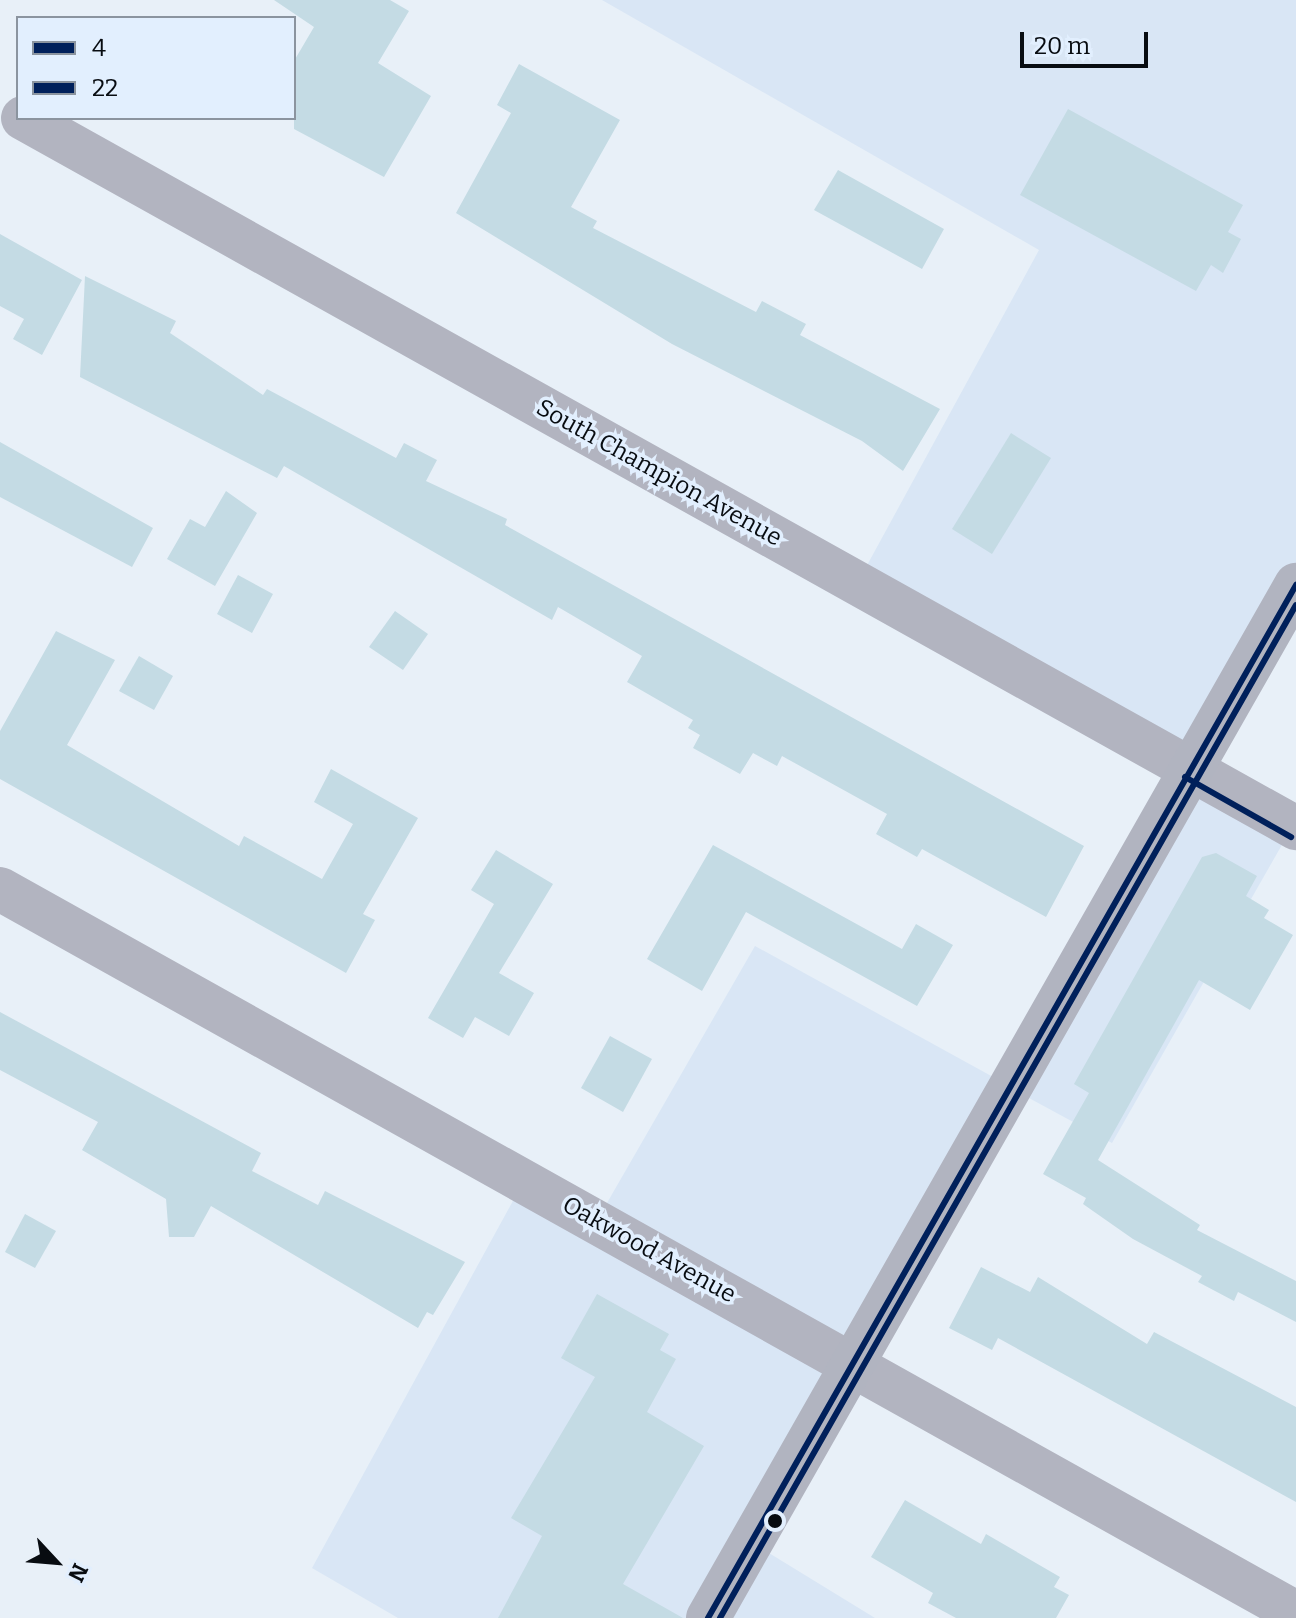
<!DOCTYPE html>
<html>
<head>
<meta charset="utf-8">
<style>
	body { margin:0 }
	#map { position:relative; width:1296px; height:1618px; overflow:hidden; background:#e8f0f8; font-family:Bitter,serif }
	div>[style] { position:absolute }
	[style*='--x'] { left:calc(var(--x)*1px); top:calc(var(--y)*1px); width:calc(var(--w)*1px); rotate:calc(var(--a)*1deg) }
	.built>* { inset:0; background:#d9e6f5 }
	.building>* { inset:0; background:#c4dbe4 }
	.minor>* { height:44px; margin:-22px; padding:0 22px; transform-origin:22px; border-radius:22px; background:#b2b4c0 }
	.secondary>* { height:44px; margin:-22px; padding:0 22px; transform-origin:22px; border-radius:22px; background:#b1b4c0 }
	.bus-1>* { height:6px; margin:-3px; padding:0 3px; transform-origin:3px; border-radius:3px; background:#00205b }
	.bus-2>* { height:6px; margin:-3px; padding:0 3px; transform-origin:3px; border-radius:3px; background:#00205b }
	.dots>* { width:22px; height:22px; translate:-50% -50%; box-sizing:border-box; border:4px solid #e2effe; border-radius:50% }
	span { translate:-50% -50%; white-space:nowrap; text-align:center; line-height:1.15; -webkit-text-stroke:7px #e2effe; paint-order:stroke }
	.street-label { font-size:24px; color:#080c11 }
	.legend { position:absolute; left:16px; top:16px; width:280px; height:104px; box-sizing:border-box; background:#e2effe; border:2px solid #8b949f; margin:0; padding:10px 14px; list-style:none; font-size:24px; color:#080c11 }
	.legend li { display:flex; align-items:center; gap:16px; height:40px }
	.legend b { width:40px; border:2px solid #8b949f }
	.north { position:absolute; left:16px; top:1522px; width:80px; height:80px; -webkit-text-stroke:6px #e2effe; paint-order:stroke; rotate:116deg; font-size:22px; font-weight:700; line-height:32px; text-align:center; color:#080c11 }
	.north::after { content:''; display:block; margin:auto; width:28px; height:36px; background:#080c11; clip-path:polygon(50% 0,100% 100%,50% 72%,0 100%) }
	.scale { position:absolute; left:1020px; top:32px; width:128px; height:36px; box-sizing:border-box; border:4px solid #080c11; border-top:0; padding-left:10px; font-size:24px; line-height:28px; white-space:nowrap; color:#080c11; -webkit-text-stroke:6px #e2effe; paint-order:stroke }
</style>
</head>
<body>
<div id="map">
	<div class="built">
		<i style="clip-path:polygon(602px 0,1296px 0,1296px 594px,1199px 767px,1295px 822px,1112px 1143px,1016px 1091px,759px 1547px,875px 1618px,398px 1618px,312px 1568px,526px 1177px,596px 1222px,755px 946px,1004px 1083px,1186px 765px,859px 580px,1039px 250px)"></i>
	</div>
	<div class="building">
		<i style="clip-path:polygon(274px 0,390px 0,409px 11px,378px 63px,431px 96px,384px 177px,294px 129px,294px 61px,314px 27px)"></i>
		<i style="clip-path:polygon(519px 64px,620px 120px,571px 207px,597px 221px,593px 228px,756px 312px,762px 301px,806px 324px,800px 335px,940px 409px,903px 471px,862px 441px,672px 344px,456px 213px,511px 113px,497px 105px)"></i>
		<i style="clip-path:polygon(1068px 109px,1243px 205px,1228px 232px,1241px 239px,1223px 273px,1211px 265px,1196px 291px,1020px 195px)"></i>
		<i style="clip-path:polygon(838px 170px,944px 229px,922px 269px,814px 210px)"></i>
		<i style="clip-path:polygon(0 234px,82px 280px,42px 355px,13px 339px,24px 319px,0 306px)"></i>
		<i style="clip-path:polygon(85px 276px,176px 321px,170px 333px,263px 395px,267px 389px,396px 458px,404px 443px,437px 460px,426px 481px,507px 519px,505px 525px,1084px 846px,1046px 917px,922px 849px,917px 857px,876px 834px,887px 814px,782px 756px,777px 766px,753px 753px,740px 774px,693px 748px,700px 735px,688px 728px,693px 720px,627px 682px,642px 656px,558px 607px,552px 620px,284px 466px,277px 478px,80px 377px)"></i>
		<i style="clip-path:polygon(1011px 433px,1051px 458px,992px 554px,952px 529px)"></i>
		<i style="clip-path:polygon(0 442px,153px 528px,132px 567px,0 497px)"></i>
		<i style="clip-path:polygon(226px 491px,257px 513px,215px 586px,167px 559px,190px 519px,205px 527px)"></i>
		<i style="clip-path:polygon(238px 575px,273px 594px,252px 633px,217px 614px)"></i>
		<i style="clip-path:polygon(395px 611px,428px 634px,403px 670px,369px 647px)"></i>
		<i style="clip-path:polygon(56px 631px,115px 660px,67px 745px,239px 846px,244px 836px,322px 879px,353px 824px,314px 802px,331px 769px,418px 818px,363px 914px,375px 920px,346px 973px,0 779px,0 731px)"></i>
		<i style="clip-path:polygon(139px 656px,173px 676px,154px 710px,119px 691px)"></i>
		<i style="clip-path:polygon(713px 845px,902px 949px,916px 924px,953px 945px,917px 1006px,746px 912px,702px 991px,647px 959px)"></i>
		<i style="clip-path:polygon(496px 850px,553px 884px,499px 973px,534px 993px,509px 1036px,475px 1017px,463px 1038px,428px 1018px,494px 904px,471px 890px)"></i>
		<i style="clip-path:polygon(1216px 853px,1257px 876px,1246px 896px,1269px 910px,1264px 918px,1293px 935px,1250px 1010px,1199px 980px,1098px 1160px,1200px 1225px,1197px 1230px,1296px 1281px,1296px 1322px,1238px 1292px,1234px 1301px,1198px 1282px,1202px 1276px,1133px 1239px,1083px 1204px,1086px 1198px,1043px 1174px,1089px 1093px,1074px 1084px,1202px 857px)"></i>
		<i style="clip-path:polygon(0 1012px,261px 1153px,252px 1171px,318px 1205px,325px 1191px,465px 1262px,433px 1315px,427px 1312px,418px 1328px,211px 1206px,194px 1237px,169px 1237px,166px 1199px,82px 1150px,98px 1122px,0 1070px)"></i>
		<i style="clip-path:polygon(610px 1036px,652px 1059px,623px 1112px,581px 1088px)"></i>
		<i style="clip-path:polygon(25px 1214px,56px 1231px,35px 1268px,5px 1252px)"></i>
		<i style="clip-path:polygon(981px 1267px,1030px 1292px,1038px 1277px,1147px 1344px,1154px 1332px,1296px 1407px,1296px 1502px,998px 1338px,992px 1350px,949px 1328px)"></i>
		<i style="clip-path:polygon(597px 1294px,669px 1334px,660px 1350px,676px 1359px,647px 1412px,704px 1446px,623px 1584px,683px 1618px,498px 1618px,542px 1536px,511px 1518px,595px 1377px,561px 1358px)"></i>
		<i style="clip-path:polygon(905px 1500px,981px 1544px,986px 1534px,1060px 1577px,1054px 1587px,1069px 1595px,1056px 1618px,956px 1618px,928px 1603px,933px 1593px,871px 1557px)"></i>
	</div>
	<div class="minor">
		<i style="--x:23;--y:118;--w:1458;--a:29.15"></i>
		<i style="--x:0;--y:889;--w:1485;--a:29.19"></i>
	</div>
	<div class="secondary">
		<i style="--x:708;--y:1618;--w:1189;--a:-60.35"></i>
	</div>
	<div class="bus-1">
		<i style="--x:708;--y:1618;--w:1189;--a:-60.35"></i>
	</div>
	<div class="bus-2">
		<i style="--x:1185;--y:777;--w:122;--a:29.5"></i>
		<i style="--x:720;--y:1618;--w:1165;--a:-60.38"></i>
	</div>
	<div class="dots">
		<i style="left:775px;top:1521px;background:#080c11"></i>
	</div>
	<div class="street-label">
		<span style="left:659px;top:473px;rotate:29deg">South Champion Avenue</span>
		<span style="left:649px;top:1250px;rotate:29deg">Oakwood Avenue</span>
	</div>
	<ul class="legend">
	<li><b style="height:10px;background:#00205b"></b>4</li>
	<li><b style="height:10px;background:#00205b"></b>22</li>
	</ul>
	<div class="north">N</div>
	<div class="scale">20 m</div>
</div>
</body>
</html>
